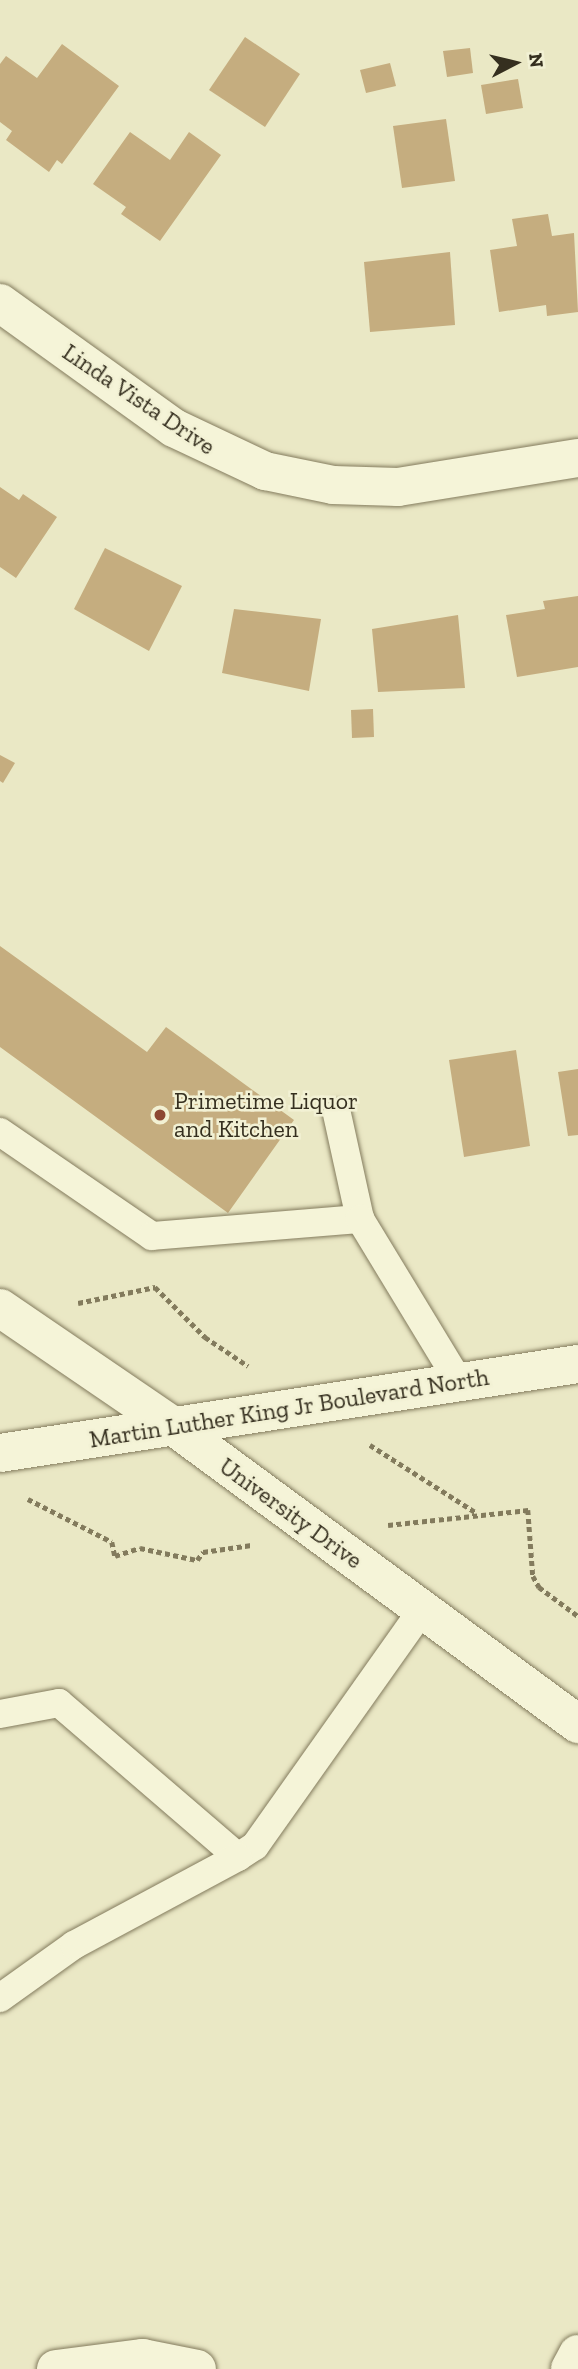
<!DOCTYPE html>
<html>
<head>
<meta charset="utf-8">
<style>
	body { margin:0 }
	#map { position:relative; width:578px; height:2369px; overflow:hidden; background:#eae8c5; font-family:"Zilla Slab",serif }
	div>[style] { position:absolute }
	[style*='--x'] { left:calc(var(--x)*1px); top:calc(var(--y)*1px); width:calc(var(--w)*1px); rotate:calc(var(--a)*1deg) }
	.building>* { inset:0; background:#c5ad7f }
	.path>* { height:4.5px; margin-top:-2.25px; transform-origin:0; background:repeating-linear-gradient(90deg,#837b5d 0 5px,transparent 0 8.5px) }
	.roads { filter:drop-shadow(0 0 2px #837b5d) drop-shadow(0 0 2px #837b5d) }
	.service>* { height:28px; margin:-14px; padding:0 14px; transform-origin:14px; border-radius:14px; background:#f5f4d8 }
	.minor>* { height:38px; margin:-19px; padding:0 19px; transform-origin:19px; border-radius:19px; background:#f5f4d8 }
	.secondary>* { height:38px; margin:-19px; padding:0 19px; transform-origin:19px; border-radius:19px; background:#f5f4d8 }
	.dots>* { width:19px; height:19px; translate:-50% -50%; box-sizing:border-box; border:4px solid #f2f1d4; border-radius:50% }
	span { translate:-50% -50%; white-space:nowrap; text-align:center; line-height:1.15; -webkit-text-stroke:5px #f2f1d4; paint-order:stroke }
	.street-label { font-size:24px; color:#352f1f }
	.poi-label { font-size:24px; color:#352f1f }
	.left { translate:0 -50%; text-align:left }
	.north { position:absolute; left:480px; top:28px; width:70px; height:70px; -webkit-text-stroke:5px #f2f1d4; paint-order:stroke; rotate:83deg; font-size:19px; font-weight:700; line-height:28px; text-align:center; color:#352f1f }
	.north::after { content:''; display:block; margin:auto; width:24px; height:32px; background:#352f1f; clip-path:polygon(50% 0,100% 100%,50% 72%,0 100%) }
</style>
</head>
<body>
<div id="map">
	<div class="building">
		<i style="clip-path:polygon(245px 37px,300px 74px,265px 127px,209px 90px)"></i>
		<i style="clip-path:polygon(62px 44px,119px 86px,62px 164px,57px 160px,49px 172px,6px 140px,12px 131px,0 122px,0 64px,6px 56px,37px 78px)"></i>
		<i style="clip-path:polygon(470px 48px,473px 73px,447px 77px,443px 51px)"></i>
		<i style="clip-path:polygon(390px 63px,396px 86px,366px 93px,360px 70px)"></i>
		<i style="clip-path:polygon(518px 79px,523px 108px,486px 114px,481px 85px)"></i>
		<i style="clip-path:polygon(446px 119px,455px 181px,402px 188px,393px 126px)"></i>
		<i style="clip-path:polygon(130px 132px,170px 160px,189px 132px,221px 155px,160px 241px,121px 214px,126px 207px,93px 184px)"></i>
		<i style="clip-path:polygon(548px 214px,552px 236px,574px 233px,578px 312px,547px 316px,546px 305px,499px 312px,490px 250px,517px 246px,512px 219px)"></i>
		<i style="clip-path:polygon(450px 252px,455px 325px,370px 332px,364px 262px)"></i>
		<i style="clip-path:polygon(0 487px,19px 500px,23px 494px,57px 517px,16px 578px,0 567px)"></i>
		<i style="clip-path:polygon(105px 548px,182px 586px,149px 651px,74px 609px)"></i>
		<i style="clip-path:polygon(578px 596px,578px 667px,517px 677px,506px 615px,545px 609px,543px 601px)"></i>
		<i style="clip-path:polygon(234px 609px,321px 619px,309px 691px,222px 673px)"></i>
		<i style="clip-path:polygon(458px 615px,465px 688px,378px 692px,372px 629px)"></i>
		<i style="clip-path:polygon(373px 709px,374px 737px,352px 738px,351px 710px)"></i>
		<i style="clip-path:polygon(0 755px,15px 763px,3px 783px,0 781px)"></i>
		<i style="clip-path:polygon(0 946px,147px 1052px,166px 1027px,294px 1120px,228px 1213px,0 1047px)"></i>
		<i style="clip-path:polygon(516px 1050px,530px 1146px,464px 1157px,449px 1060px)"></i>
		<i style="clip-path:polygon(578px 1069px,578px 1135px,568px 1136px,558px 1072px)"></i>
	</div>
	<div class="path">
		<i style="--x:78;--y:1303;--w:79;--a:-11.7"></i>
		<i style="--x:155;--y:1287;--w:71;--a:45"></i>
		<i style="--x:205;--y:1337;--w:52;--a:34"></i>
		<i style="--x:370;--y:1445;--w:125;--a:32.5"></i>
		<i style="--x:28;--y:1499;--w:94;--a:27.1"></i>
		<i style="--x:112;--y:1542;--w:14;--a:78"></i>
		<i style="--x:115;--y:1556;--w:26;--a:-18"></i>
		<i style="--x:140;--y:1548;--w:58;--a:11.9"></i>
		<i style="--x:197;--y:1560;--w:10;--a:-53"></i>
		<i style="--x:203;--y:1552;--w:49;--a:-8.3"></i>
		<i style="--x:388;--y:1525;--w:141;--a:-6.1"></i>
		<i style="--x:528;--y:1510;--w:66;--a:85.7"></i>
		<i style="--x:533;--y:1576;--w:13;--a:61"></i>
		<i style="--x:539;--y:1587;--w:49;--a:36.6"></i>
	</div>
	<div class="roads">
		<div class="service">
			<i style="--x:337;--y:1114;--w:107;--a:77.6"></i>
			<i style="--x:0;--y:1132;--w:184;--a:34.4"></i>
			<i style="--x:152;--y:1236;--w:209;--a:-4.7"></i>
			<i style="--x:360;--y:1219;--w:191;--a:58.7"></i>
			<i style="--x:0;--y:1714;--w:60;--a:-10.6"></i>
			<i style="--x:59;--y:1703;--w:236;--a:40.7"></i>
			<i style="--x:238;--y:1857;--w:20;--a:-33"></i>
			<i style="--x:255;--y:1846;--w:289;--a:-54.7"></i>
			<i style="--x:0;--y:1998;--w:91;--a:-35.6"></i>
			<i style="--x:74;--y:1945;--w:186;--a:-28.2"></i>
		</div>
		<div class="minor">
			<i style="--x:0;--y:303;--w:214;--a:35.7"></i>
			<i style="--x:174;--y:428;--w:101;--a:25.3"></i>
			<i style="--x:265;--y:471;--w:69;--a:11.6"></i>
			<i style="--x:333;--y:485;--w:65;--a:1.8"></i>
			<i style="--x:398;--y:487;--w:182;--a:-9.2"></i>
			<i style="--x:56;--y:2369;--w:88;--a:-7.2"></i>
			<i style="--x:143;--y:2358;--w:55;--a:11.5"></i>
			<i style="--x:570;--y:2369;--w:17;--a:-62"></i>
		</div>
		<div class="secondary">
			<i style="--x:0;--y:1308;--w:209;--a:34.3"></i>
			<i style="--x:173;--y:1426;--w:503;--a:36.35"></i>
			<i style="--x:0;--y:1453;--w:585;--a:-8.75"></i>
		</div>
	</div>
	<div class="dots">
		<i style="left:160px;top:1115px;background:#8d4833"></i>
	</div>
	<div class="street-label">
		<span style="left:139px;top:399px;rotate:34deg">Linda Vista Drive</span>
		<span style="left:289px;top:1408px;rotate:-9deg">Martin Luther King Jr Boulevard North</span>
		<span style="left:291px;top:1513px;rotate:36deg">University Drive</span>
	</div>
	<div class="poi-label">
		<span class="left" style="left:174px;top:1115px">Primetime Liquor<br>and Kitchen</span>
	</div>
	<div class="north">N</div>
</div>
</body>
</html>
